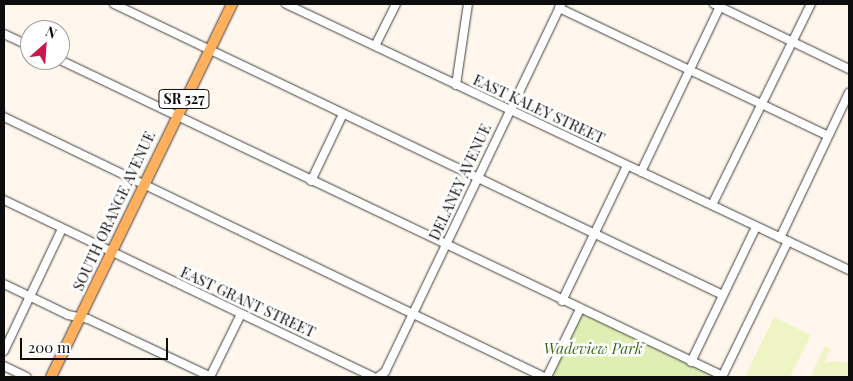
<!DOCTYPE html>
<html>
<head>
<meta charset="utf-8">
<style>
	body { margin:0 }
	#map { position:relative; width:853px; height:381px; overflow:hidden; background:#fff7ed; font-family:"Playfair Display",serif }
	div>[style] { position:absolute }
	[style*='--x'] { left:calc(var(--x)*1px); top:calc(var(--y)*1px); width:calc(var(--w)*1px); rotate:calc(var(--a)*1deg) }
	.green>* { inset:0; background:#dfeeb2 }
	.pitch>* { inset:0; background:#eff4c5 }
	.roads { filter:drop-shadow(0 0 1px #404040) drop-shadow(0 0 1px #404040) }
	.minor>* { height:8px; margin:-4px; padding:0 4px; transform-origin:4px; border-radius:4px; background:#fff }
	.major>* { height:10px; margin:-5px; padding:0 5px; transform-origin:5px; border-radius:5px; background:#ffb05d }
	span { translate:-50% -50%; white-space:nowrap; text-align:center; line-height:1.15; -webkit-text-stroke:5px #fff; paint-order:stroke }
	.shield-label span { padding:1px 4px; background:#fff; border:1px solid; border-radius:4px; -webkit-text-stroke-width:0 }
	.shield-label { font-size:14px; color:#0d0d0d; font-weight:700 }
	.street-label { font-size:15px; color:#0d0d0d }
	.park-label { font-size:15px; color:#3c6b17; font-style:italic }
	.frame { position:absolute; inset:0; border:5px solid #0d0d0d; pointer-events:none }
	.north { position:absolute; left:20px; top:20px; width:50px; height:50px; box-sizing:border-box; background:#fff; border:1px solid #9e9e9e; border-radius:50%; rotate:26deg; font-size:14px; font-weight:700; line-height:20px; text-align:center; color:#0d0d0d }
	.north::after { content:''; display:block; margin:auto; width:18px; height:22px; background:#cb174b; clip-path:polygon(50% 0,100% 100%,50% 72%,0 100%) }
	.scale { position:absolute; left:20px; top:338px; width:148px; height:22px; box-sizing:border-box; border:2px solid #0d0d0d; border-top:0; padding-left:6px; font-size:15px; line-height:18px; white-space:nowrap; color:#0d0d0d; -webkit-text-stroke:4px #fff; paint-order:stroke }
</style>
</head>
<body>
<div id="map">
	<div class="green">
		<i style="clip-path:polygon(580px 314px,585px 314px,719px 377px,549px 377px)"></i>
	</div>
	<div class="pitch">
		<i style="clip-path:polygon(774px 317px,811px 335px,790px 377px,745px 377px)"></i>
		<i style="clip-path:polygon(825px 346px,831px 349px,824px 363px,836px 361px,849px 363px,849px 377px,810px 377px)"></i>
	</div>
	<div class="roads">
		<div class="minor">
			<i style="--x:114;--y:4;--w:675;--a:25.54"></i>
			<i style="--x:286;--y:4;--w:623;--a:25.29"></i>
			<i style="--x:714;--y:4;--w:150;--a:25.7"></i>
			<i style="--x:559;--y:8;--w:298;--a:25.4"></i>
			<i style="--x:4;--y:34;--w:29;--a:25"></i>
			<i style="--x:375;--y:46;--w:47;--a:-63.4"></i>
			<i style="--x:60;--y:60;--w:734;--a:25.48"></i>
			<i style="--x:456;--y:85;--w:82;--a:-81.6"></i>
			<i style="--x:4;--y:117;--w:599;--a:25.71"></i>
			<i style="--x:641;--y:172;--w:186;--a:-64.5"></i>
			<i style="--x:311;--y:181;--w:74;--a:-64.5"></i>
			<i style="--x:4;--y:200;--w:410;--a:25.6"></i>
			<i style="--x:712;--y:205;--w:224;--a:-63.8"></i>
			<i style="--x:780;--y:238;--w:161;--a:-64.6"></i>
			<i style="--x:4;--y:284;--w:71;--a:25.8"></i>
			<i style="--x:68;--y:315;--w:20;--a:11"></i>
			<i style="--x:88;--y:319;--w:136;--a:25.2"></i>
			<i style="--x:562;--y:301;--w:150;--a:-64.3"></i>
			<i style="--x:4;--y:351;--w:135;--a:-64.6"></i>
			<i style="--x:691;--y:362;--w:150;--a:-64.3"></i>
			<i style="--x:4;--y:366;--w:25;--a:26"></i>
			<i style="--x:210;--y:377;--w:70;--a:-63.8"></i>
			<i style="--x:378;--y:377;--w:9;--a:-36"></i>
			<i style="--x:385;--y:372;--w:408;--a:-64.4"></i>
			<i style="--x:547;--y:377;--w:76;--a:-64.1"></i>
			<i style="--x:722;--y:377;--w:151;--a:-64.1"></i>
		</div>
		<div class="major">
			<i style="--x:51;--y:377;--w:415;--a:-64.1"></i>
		</div>
	</div>
	<div class="shield-label">
		<span style="left:184px;top:99px">SR 527</span>
	</div>
	<div class="street-label">
		<span style="left:539px;top:109px;rotate:25deg">EAST KALEY STREET</span>
		<span style="left:460px;top:182px;rotate:-65deg">DELANEY AVENUE</span>
		<span style="left:114px;top:211px;rotate:-65deg">SOUTH ORANGE AVENUE</span>
		<span style="left:248px;top:302px;rotate:25deg">EAST GRANT STREET</span>
	</div>
	<div class="park-label">
		<span style="left:593px;top:349px">Wadeview Park</span>
	</div>
	<div class="frame"></div>
	<div class="north">N</div>
	<div class="scale">200 m</div>
</div>
</body>
</html>
